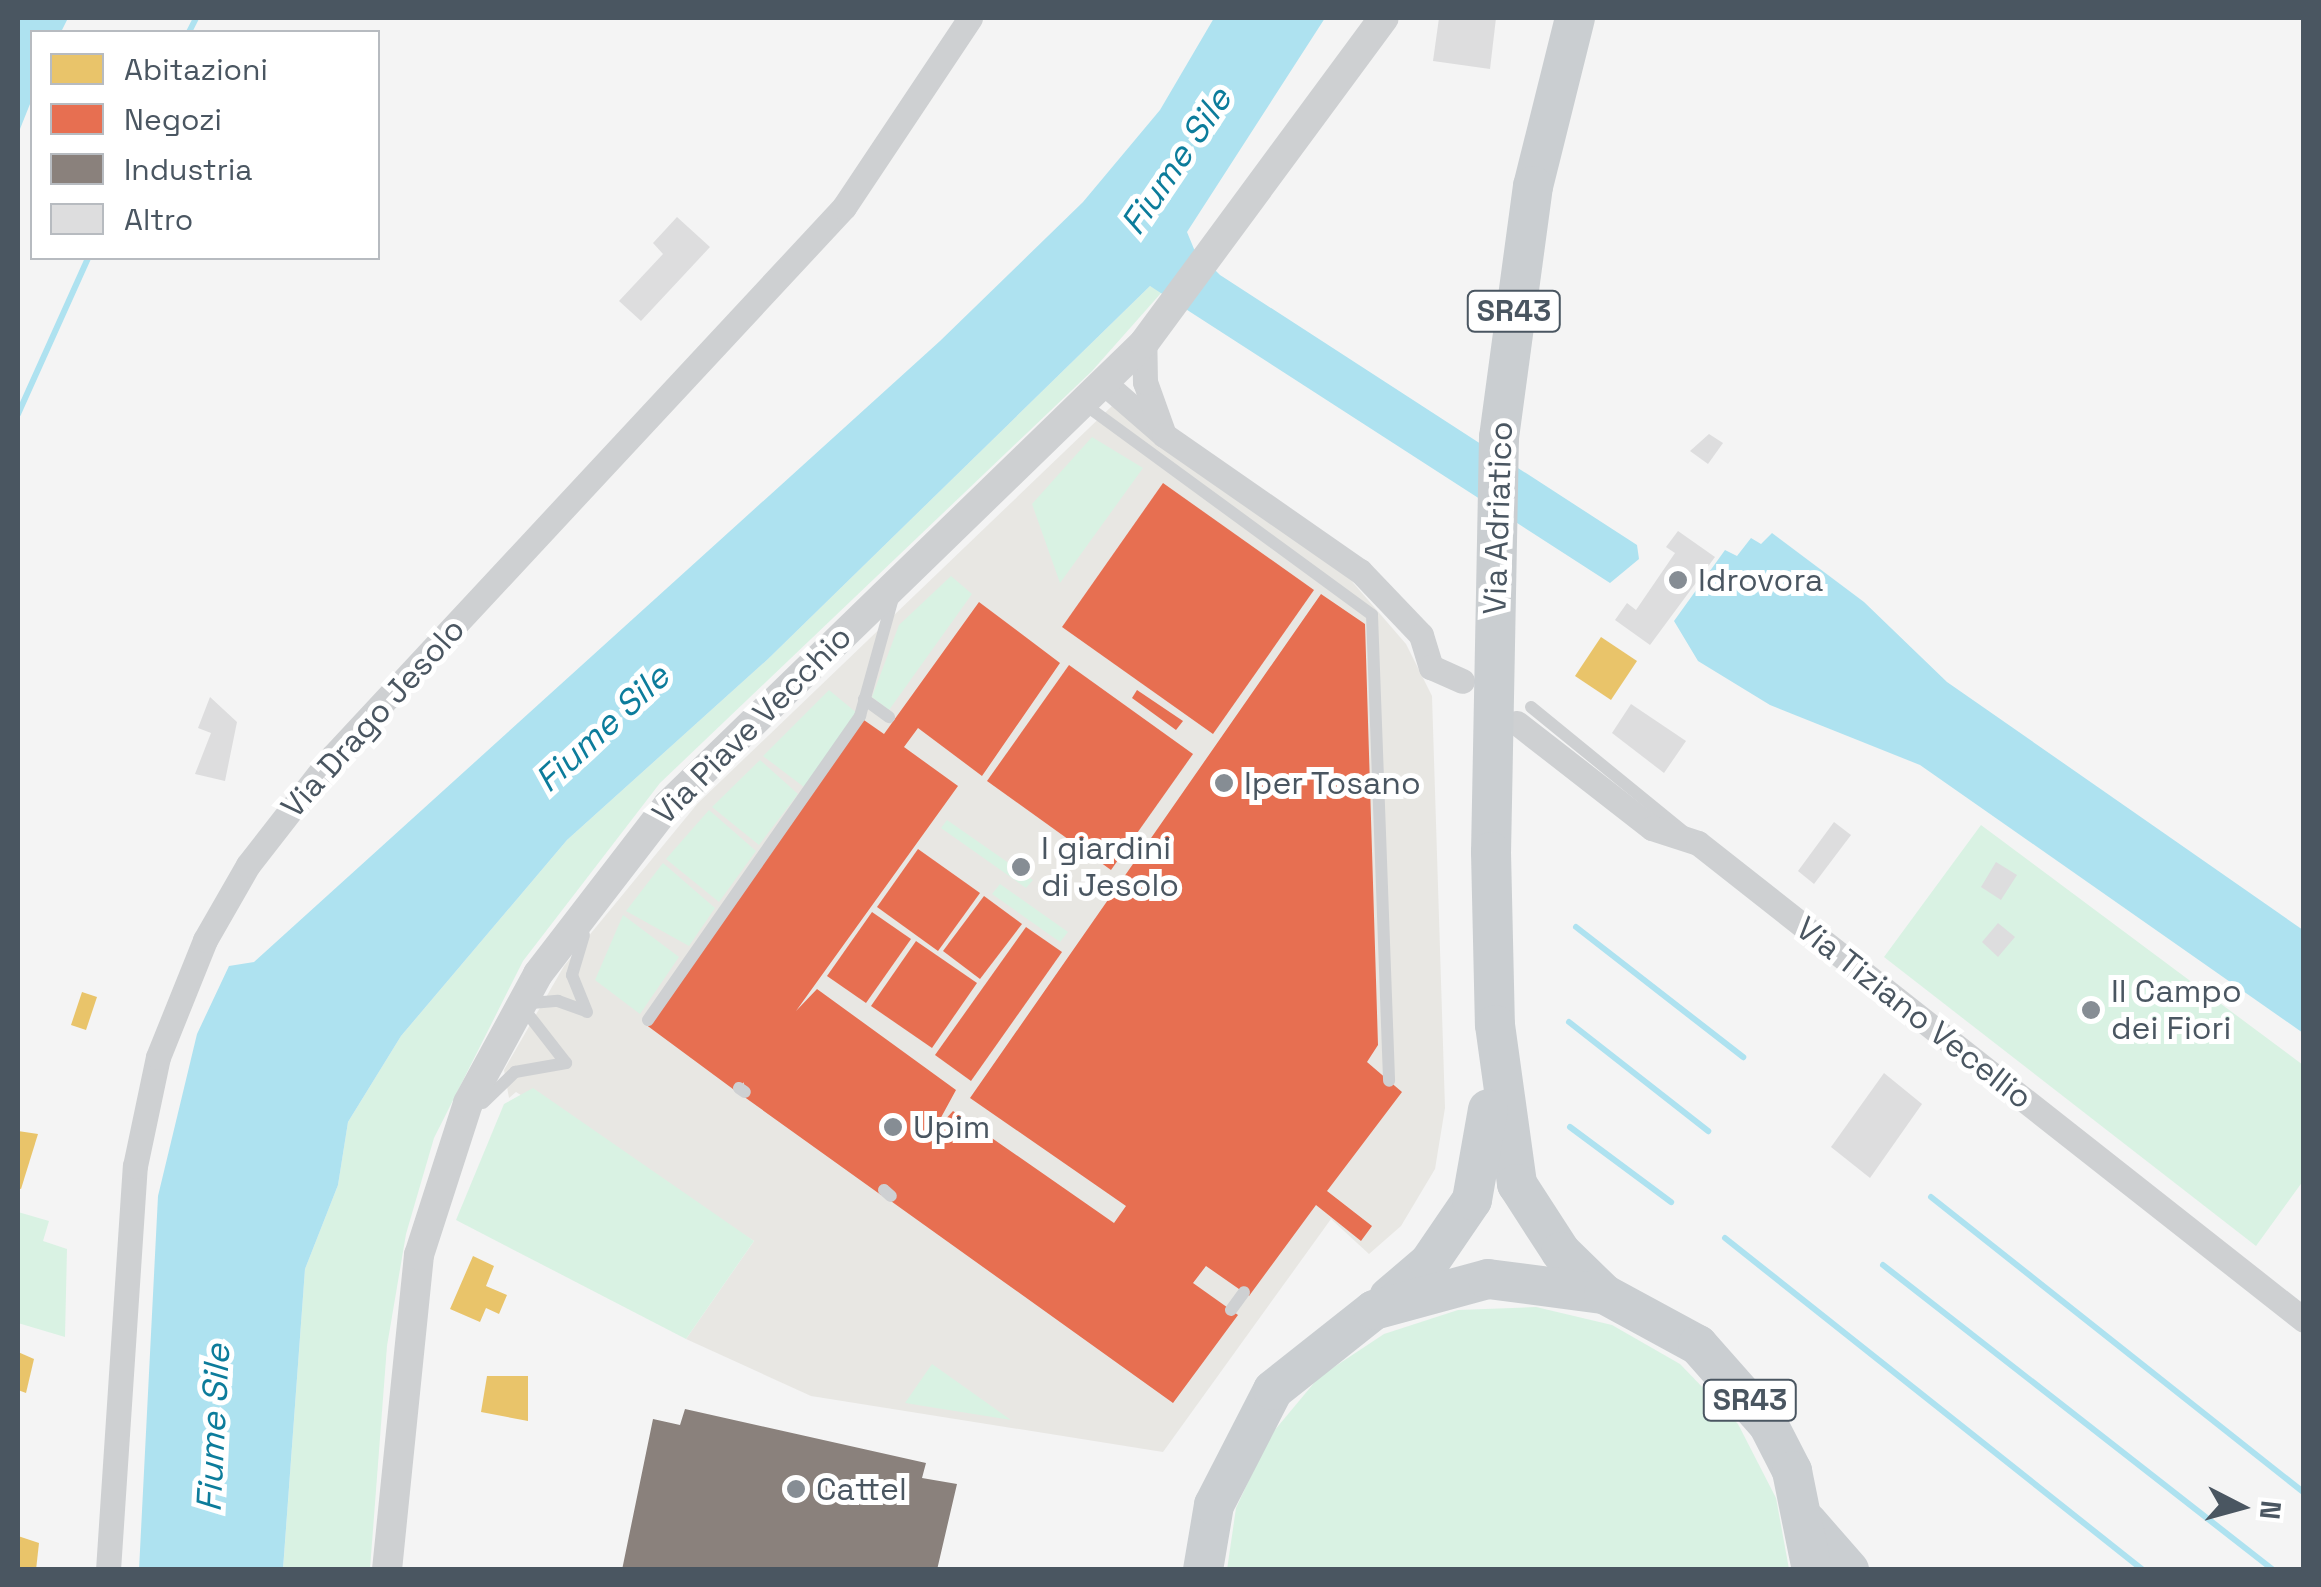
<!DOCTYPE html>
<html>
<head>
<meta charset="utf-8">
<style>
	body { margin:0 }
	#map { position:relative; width:2321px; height:1587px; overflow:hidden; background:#f4f4f4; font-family:"Space Grotesk",sans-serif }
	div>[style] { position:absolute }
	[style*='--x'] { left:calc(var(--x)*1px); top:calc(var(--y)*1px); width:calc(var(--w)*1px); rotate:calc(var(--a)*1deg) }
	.commercial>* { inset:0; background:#e8e7e3 }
	.green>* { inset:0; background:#d9f2e3 }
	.water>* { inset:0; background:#aee2f0 }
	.homes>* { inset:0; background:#e9c46a }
	.shops>* { inset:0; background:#e76f51 }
	.industry>* { inset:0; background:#8a817c }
	.stream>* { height:6px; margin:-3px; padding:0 3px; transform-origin:3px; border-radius:3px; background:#aee2f0 }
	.building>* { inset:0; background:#ddddde }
	.service>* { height:12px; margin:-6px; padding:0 6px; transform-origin:6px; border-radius:6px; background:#ced0d2 }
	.minor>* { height:25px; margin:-12.5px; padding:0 12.5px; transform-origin:12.5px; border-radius:12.5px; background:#ced0d2 }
	.tertiary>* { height:30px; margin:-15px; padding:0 15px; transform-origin:15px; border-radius:15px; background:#ced0d2 }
	.primary>* { height:40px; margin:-20px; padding:0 20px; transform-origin:20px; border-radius:20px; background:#caced1 }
	.dots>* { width:28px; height:28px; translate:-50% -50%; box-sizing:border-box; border:5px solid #fff; border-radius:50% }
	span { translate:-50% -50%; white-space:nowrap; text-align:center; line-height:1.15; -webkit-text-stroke:10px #fff; paint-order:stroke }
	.shield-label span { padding:2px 8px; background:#fff; border:2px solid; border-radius:8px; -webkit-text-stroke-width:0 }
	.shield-label { font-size:30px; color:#4a5661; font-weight:700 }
	.street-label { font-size:32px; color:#4a5661 }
	.poi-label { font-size:32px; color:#4a5661 }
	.left { translate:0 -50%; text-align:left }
	.water-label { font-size:35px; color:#0c7c9b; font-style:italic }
	.frame { position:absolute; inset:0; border:20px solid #4a5661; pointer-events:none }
	.legend { position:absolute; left:30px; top:30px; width:350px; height:230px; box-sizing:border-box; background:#fff; border:2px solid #b7bbc0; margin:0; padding:12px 18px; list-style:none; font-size:30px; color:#4a5661 }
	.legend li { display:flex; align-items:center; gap:20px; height:50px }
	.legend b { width:50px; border:2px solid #b7bbc0 }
	.north { position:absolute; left:2191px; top:1457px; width:100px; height:100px; -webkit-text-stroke:8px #fff; paint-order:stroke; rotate:96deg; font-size:28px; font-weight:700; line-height:40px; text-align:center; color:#4a5661 }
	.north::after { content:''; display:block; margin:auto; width:35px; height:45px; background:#4a5661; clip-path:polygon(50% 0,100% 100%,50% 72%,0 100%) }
</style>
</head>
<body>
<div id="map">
	<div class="commercial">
		<i style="clip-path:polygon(1112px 406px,1349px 578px,1406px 644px,1432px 696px,1445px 1108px,1435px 1169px,1401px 1226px,1369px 1254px,1331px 1219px,1163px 1452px,811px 1396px,686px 1339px,754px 1241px,516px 1092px,509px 1098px,504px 1070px,564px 966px,698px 803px)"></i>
	</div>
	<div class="green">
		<i style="clip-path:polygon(1150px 286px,1162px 292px,1092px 371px,660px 783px,523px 961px,434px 1138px,406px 1234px,387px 1346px,370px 1569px,283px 1570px,305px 1269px,338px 1185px,348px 1122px,401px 1036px,567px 840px,768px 659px)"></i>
		<i style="clip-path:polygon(1092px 437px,1143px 468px,1060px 583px,1032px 504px)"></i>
		<i style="clip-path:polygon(951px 576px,972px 594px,889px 710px,872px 697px,899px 625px)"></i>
		<i style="clip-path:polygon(829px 690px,858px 714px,804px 787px,763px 756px)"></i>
		<i style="clip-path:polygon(760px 760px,798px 794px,759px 845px,712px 807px)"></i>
		<i style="clip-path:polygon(709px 810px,756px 851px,719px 902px,666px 859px)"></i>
		<i style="clip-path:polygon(947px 820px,1033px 880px,1026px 888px,941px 828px)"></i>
		<i style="clip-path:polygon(1981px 825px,2303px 1065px,2303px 1181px,2256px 1246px,1884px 957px)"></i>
		<i style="clip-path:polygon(663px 863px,715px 908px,689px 946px,626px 911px)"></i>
		<i style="clip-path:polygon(1000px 884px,1068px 932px,1060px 942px,992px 894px)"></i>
		<i style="clip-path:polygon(623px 915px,679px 957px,640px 1014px,595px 980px)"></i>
		<i style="clip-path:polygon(533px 1088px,754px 1241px,686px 1339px,456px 1220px,504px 1104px)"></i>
		<i style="clip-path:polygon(18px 1212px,49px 1221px,43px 1241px,67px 1249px,65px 1337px,18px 1323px)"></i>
		<i style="clip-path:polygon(1536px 1307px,1612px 1325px,1680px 1364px,1738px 1424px,1776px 1498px,1789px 1569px,1227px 1570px,1236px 1508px,1269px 1437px,1319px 1377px,1384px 1334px,1458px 1310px)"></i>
		<i style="clip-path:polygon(932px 1364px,1011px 1420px,905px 1403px)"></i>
	</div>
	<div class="water">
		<i style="clip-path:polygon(18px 18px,68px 18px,61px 32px,32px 32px,32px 99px,18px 134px)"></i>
		<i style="clip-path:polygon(1214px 18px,1325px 18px,1187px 232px,1194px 249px,1220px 275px,1637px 545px,1639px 559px,1610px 583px,1150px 286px,768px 659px,567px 840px,401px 1036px,348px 1122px,338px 1185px,305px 1269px,283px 1569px,139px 1570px,158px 1196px,197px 1034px,229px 966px,254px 962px,940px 341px,1083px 202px,1160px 110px)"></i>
		<i style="clip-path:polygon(1772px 533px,1864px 602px,1947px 682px,2303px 930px,2303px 1033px,1920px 765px,1770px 705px,1698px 661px,1674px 621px,1725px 550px,1737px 556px,1751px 538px,1761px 544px)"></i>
	</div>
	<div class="homes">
		<i style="clip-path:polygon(1601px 637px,1637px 661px,1611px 700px,1575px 676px)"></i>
		<i style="clip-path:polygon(82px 992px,97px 997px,86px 1030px,71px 1025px)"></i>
		<i style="clip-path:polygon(18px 1131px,38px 1134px,21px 1189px,18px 1188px)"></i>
		<i style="clip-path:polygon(473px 1256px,494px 1266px,486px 1286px,507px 1295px,499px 1314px,486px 1308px,480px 1322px,450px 1309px)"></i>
		<i style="clip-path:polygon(18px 1352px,34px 1359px,26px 1393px,18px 1390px)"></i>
		<i style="clip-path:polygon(487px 1376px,528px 1376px,528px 1421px,481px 1412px)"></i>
		<i style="clip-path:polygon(18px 1536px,39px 1543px,36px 1570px,18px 1570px)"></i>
	</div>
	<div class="shops">
		<i style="clip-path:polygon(1163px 483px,1314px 590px,1213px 734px,1062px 627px)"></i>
		<i style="clip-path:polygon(1321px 594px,1365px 624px,1378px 1045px,1367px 1062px,1402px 1092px,1327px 1191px,1372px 1226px,1361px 1241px,1316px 1205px,1249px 1296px,1206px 1266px,1193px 1283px,1238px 1315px,1173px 1403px,888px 1199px,888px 1185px,881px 1195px,743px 1096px,744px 1082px,737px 1092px,645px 1024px,861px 718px,884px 734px,979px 602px,1060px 663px,982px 776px,918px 728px,904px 747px,958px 786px,796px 1011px,817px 989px,956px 1090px,932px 1134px,953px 1111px,1114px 1223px,1126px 1206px,970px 1098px)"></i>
		<i style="clip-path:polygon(1069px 665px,1193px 754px,1111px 870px,987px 781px)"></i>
		<i style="clip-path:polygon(1137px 690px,1183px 721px,1176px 730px,1132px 698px)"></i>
		<i style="clip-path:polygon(918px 849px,980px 893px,938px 951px,877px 907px)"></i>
		<i style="clip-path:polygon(984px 896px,1022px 924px,980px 979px,943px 951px)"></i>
		<i style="clip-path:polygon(872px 912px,911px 939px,866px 1003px,827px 976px)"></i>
		<i style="clip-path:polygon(1026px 927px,1062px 952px,971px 1081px,935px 1055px)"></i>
		<i style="clip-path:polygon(916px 941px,977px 983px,932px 1048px,871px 1006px)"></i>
	</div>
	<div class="industry">
		<i style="clip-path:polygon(685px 1409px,926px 1463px,922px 1478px,957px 1484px,937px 1570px,622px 1570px,653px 1419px,680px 1425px)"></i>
	</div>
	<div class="stream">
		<i style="--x:189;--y:32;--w:16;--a:-63"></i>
		<i style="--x:18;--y:414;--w:171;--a:-65.8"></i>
		<i style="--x:1576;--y:927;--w:212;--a:37.9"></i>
		<i style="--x:1569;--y:1022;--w:177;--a:38.1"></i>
		<i style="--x:1570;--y:1127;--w:126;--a:36.6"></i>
		<i style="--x:1931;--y:1197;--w:476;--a:38.4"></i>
		<i style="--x:1725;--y:1238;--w:534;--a:38.46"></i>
		<i style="--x:1883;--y:1265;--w:495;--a:38"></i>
	</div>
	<div class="building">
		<i style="clip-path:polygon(1439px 18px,1496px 18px,1490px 69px,1433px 61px)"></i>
		<i style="clip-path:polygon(677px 217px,710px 247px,641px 321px,619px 301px,663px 254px,653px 243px)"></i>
		<i style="clip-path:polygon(1709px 434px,1723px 443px,1708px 464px,1690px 451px)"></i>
		<i style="clip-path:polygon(1678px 531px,1715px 557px,1650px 645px,1615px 620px,1627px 603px,1636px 610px,1675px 553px,1666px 547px)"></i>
		<i style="clip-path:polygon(210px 697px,237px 722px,225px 781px,195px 774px,211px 733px,198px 728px)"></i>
		<i style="clip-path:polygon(1631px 704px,1686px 741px,1664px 773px,1612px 733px)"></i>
		<i style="clip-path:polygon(1834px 822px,1851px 835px,1814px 884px,1798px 871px)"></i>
		<i style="clip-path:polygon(1996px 862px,2017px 875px,2001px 900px,1981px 887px)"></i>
		<i style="clip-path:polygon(1998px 923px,2015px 937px,1998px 957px,1982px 942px)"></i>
		<i style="clip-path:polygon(1884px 1073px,1922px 1104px,1870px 1178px,1831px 1147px)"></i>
	</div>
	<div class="service">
		<i style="--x:1084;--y:404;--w:357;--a:36.2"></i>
		<i style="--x:1372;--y:615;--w:466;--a:87.9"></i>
		<i style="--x:864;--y:699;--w:31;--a:36"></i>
		<i style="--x:1531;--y:707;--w:198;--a:39.2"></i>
		<i style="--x:584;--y:935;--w:42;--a:106.7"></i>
		<i style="--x:572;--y:975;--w:40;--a:68"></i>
		<i style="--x:648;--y:1020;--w:371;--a:-55.1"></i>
		<i style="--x:860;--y:716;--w:123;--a:-74.4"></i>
		<i style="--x:566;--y:1063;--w:75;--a:-127.9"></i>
		<i style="--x:520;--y:1004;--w:38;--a:-5"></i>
		<i style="--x:558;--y:1001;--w:29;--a:20"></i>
		<i style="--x:739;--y:1088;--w:7;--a:34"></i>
		<i style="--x:483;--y:1103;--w:45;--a:-44.1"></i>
		<i style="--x:515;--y:1072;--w:52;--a:-10"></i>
		<i style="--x:884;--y:1190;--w:9;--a:41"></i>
		<i style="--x:1231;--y:1310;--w:22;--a:-54"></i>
	</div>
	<div class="minor">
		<i style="--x:1103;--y:382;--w:81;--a:41"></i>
		<i style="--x:1164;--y:435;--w:56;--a:-109.7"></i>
		<i style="--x:1145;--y:382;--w:39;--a:-91"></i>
		<i style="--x:1164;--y:435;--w:239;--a:34.8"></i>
		<i style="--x:1360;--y:571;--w:88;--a:46.4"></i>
		<i style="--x:1421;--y:635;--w:34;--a:73"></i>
		<i style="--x:1431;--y:667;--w:34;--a:24"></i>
		<i style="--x:1517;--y:723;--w:171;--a:37.9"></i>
		<i style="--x:1652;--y:828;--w:48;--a:18.1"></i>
		<i style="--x:1698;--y:843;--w:771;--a:38.21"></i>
		<i style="--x:108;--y:1570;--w:405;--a:-86.2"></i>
		<i style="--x:135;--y:1166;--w:111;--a:-78.1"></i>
		<i style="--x:158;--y:1057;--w:126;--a:-68.1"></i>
		<i style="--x:205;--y:940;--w:86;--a:-60.2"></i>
		<i style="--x:248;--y:865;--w:138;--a:-52.1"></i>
		<i style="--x:333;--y:756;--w:750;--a:-47.05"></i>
		<i style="--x:844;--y:207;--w:227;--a:-56.3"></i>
	</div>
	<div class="tertiary">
		<i style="--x:387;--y:1570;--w:317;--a:-84.2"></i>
		<i style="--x:419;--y:1255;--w:160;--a:-72.1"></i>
		<i style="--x:468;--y:1103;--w:147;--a:-61.5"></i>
		<i style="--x:538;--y:974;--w:213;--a:-52.4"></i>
		<i style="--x:668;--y:805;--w:663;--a:-44.14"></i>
		<i style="--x:1144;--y:343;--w:404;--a:-53.6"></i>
	</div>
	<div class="primary">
		<i style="--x:1575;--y:18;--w:173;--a:104"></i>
		<i style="--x:1533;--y:186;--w:253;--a:97.7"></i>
		<i style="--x:1499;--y:437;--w:415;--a:91.1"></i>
		<i style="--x:1491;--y:852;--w:173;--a:88.7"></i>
		<i style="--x:1495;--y:1025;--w:161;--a:82.1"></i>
		<i style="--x:1517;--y:1184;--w:81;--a:57.1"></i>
		<i style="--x:1561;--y:1252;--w:60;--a:44.3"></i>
		<i style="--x:1389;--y:1297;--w:52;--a:-40.4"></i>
		<i style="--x:1429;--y:1263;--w:76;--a:-55.7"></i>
		<i style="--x:1472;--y:1200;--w:92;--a:-80"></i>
		<i style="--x:1807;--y:1522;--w:64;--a:48.8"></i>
		<i style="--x:1203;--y:1570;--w:66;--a:-80.4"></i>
		<i style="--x:1214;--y:1505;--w:129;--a:-62.8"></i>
		<i style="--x:1273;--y:1390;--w:129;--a:-38.4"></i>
		<i style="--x:1374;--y:1310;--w:118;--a:-15.2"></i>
		<i style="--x:1488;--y:1279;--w:117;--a:7.4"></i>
		<i style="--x:1604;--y:1294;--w:107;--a:28.5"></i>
		<i style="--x:1698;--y:1345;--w:106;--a:48.5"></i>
		<i style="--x:1768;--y:1424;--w:53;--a:62.9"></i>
		<i style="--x:1792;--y:1471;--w:101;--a:78.6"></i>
	</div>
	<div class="dots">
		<i style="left:1678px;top:580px;background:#868d94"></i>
		<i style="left:1224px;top:783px;background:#868d94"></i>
		<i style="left:1021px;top:867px;background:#868d94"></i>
		<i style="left:2091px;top:1010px;background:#868d94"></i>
		<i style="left:893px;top:1127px;background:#868d94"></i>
		<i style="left:796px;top:1489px;background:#868d94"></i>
	</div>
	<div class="shield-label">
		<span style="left:1514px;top:311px">SR43</span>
		<span style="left:1750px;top:1400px">SR43</span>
	</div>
	<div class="street-label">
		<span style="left:1498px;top:518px;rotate:-88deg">Via Adriatico</span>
		<span style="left:373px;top:718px;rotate:-48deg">Via Drago Jesolo</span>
		<span style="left:752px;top:725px;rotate:-45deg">Via Piave Vecchio</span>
		<span style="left:1914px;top:1013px;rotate:38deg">Via Tiziano Vecellio</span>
	</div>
	<div class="poi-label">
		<span class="left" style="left:1698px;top:580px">Idrovora</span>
		<span class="left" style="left:1244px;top:783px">Iper Tosano</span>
		<span class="left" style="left:1041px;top:867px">I giardini<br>di Jesolo</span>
		<span class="left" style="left:2111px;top:1010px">Il Campo<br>dei Fiori</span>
		<span class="left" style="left:913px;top:1127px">Upim</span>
		<span class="left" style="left:816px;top:1489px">Cattel</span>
	</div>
	<div class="water-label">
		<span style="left:1176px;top:161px;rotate:-56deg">Fiume Sile</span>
		<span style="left:602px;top:728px;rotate:-43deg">Fiume Sile</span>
		<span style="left:213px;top:1428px;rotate:-87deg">Fiume Sile</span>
	</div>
	<div class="frame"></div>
	<ul class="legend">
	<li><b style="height:28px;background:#e9c46a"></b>Abitazioni</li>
	<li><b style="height:28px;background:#e76f51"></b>Negozi</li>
	<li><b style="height:28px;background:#8a817c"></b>Industria</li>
	<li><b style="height:28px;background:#ddddde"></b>Altro</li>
	</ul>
	<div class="north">N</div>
</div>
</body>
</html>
